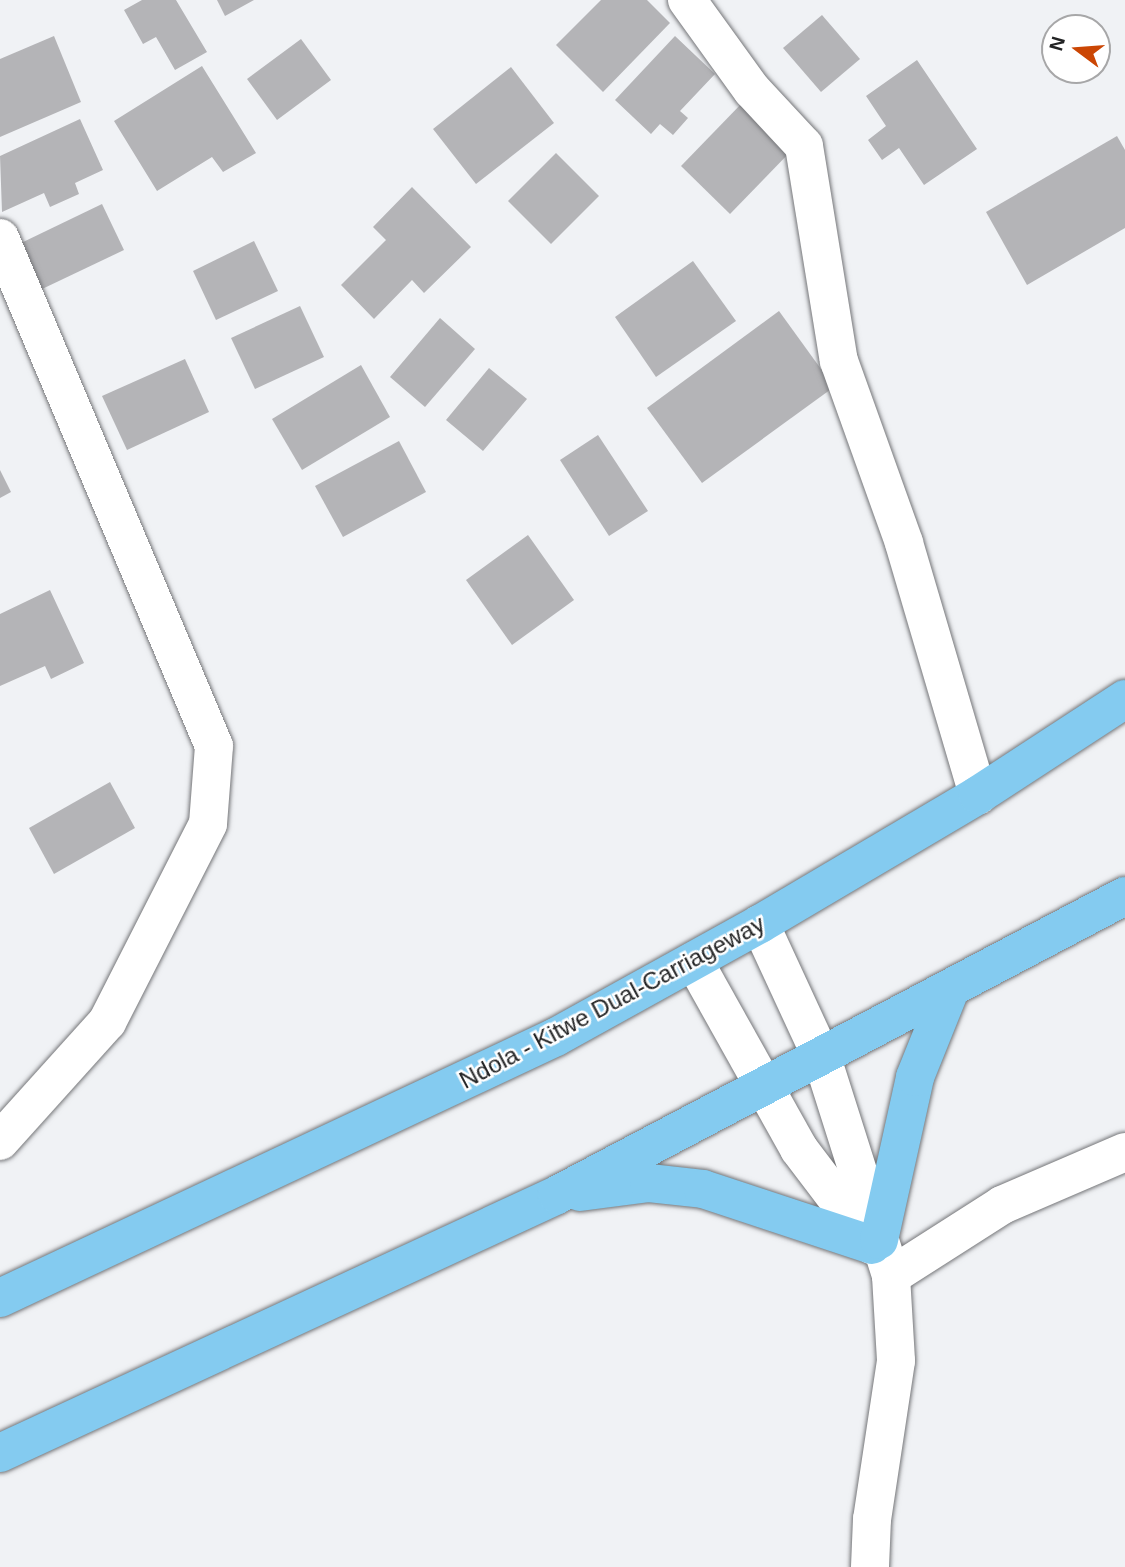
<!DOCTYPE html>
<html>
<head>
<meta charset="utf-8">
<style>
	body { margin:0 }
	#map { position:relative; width:1125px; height:1567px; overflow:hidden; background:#f0f2f5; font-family:Helvetica,sans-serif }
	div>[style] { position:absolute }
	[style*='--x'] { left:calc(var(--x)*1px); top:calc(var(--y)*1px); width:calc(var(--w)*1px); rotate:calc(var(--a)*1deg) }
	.building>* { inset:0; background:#b4b4b7 }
	.roads { filter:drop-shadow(0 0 2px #757679) drop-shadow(0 0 2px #757679) }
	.minor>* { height:38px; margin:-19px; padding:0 19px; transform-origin:19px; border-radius:19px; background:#fff }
	.trunk>* { height:38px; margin:-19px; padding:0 19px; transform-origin:19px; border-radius:19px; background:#84cbf0 }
	span { translate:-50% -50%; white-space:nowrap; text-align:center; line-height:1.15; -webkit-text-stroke:5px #fff; paint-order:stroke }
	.street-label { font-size:24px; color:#232425 }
	.north { position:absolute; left:1041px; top:14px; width:70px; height:70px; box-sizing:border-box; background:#fff; border:2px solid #a7a7a8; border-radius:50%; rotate:286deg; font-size:19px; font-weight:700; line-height:28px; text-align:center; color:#232425 }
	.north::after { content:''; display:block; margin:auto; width:24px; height:32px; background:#cb4604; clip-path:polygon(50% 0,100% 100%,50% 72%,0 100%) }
</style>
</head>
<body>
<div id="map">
	<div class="building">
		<i style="clip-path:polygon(142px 0,176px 0,207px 52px,175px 70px,156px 37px,143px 44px,124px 10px)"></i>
		<i style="clip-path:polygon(217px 0,254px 0,225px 16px)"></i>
		<i style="clip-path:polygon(601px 0,647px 0,670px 23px,603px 92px,556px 45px)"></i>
		<i style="clip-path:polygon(822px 15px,860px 59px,821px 92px,783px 48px)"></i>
		<i style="clip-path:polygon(54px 36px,81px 102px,0 137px,0 59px)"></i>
		<i style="clip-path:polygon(675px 36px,715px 74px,680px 111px,688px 118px,673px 135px,660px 124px,651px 134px,615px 100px)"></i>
		<i style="clip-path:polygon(301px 39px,331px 80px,277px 120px,247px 79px)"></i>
		<i style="clip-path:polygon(917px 60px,977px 149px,924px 185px,899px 148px,882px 160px,868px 140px,886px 126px,866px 96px)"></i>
		<i style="clip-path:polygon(202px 66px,256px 153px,223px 172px,212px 157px,157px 191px,114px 121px)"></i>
		<i style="clip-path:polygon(511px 67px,554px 123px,476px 184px,433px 129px)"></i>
		<i style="clip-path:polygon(744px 101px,793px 149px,730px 214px,681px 166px)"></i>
		<i style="clip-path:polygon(80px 119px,103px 170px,75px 183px,79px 194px,50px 207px,44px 193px,2px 212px,0 156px)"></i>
		<i style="clip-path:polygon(1117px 136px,1125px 150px,1125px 228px,1027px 285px,986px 212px)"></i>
		<i style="clip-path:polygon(556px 153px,599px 196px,551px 244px,508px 201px)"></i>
		<i style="clip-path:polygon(412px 187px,471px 247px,424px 293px,412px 280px,374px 319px,341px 285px,386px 240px,373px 227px)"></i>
		<i style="clip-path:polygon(102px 204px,124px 250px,40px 290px,19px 244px)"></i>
		<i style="clip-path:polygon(254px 241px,278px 291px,216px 320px,193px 271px)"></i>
		<i style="clip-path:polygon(693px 261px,736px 321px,656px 377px,615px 317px)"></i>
		<i style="clip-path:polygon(300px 306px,324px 357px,255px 389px,231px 338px)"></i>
		<i style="clip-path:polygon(779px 311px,834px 387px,702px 483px,647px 408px)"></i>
		<i style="clip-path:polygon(440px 318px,475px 349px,425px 407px,390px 377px)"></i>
		<i style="clip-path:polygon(185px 359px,209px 412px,127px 450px,102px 396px)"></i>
		<i style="clip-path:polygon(361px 365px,390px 417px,302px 470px,272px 419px)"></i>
		<i style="clip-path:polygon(489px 368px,527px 399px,483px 451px,446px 420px)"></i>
		<i style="clip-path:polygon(598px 435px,648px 511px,609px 536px,560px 460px)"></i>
		<i style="clip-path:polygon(399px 441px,426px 492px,343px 537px,315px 486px)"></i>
		<i style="clip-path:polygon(0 470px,11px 492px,0 498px)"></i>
		<i style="clip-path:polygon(528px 535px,574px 600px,512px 645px,466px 580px)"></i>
		<i style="clip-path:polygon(50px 590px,84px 663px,51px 679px,45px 666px,0 686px,0 614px)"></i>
		<i style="clip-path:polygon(110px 782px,135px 828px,54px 874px,29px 828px)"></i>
	</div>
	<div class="roads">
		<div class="minor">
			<i style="--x:687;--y:0;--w:111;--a:54.2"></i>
			<i style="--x:752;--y:90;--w:76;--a:47.1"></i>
			<i style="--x:804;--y:146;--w:218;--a:80.8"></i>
			<i style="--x:839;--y:361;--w:193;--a:70.3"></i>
			<i style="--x:904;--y:543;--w:263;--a:73.6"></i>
			<i style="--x:0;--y:238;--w:551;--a:67.16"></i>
			<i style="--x:214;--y:746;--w:78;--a:94.4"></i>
			<i style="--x:208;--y:824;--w:222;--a:117"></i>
			<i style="--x:107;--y:1022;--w:160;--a:132"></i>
			<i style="--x:760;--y:924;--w:148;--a:65.2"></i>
			<i style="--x:822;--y:1058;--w:229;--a:72.4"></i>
			<i style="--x:891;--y:1276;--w:85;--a:86.6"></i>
			<i style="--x:896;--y:1361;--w:160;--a:98.6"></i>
			<i style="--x:872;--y:1519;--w:48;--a:92.4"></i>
			<i style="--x:694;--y:961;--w:215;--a:60.8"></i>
			<i style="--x:799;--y:1149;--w:121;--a:52.8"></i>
			<i style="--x:891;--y:1276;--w:132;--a:-32.6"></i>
			<i style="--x:1002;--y:1205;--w:134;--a:-23.3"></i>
		</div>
		<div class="trunk">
			<i style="--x:580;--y:1192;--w:70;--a:-7.4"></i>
			<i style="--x:649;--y:1183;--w:54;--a:6.3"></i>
			<i style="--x:703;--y:1189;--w:178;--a:18.3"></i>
			<i style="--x:879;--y:1240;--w:167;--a:-77.5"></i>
			<i style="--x:915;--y:1077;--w:94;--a:-68.1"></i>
			<i style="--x:0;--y:1298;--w:614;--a:-25.15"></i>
			<i style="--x:556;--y:1037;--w:233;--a:-29"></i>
			<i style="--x:760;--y:924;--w:253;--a:-30.6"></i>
			<i style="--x:978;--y:795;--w:176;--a:-33.1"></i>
			<i style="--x:0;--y:1453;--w:614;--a:-24.85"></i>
			<i style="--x:557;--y:1195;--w:642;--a:-27.76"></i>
		</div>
	</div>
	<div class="street-label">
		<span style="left:612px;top:1002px;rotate:-28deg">Ndola - Kitwe Dual-Carriageway</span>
	</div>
	<div class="north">N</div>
</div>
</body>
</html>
